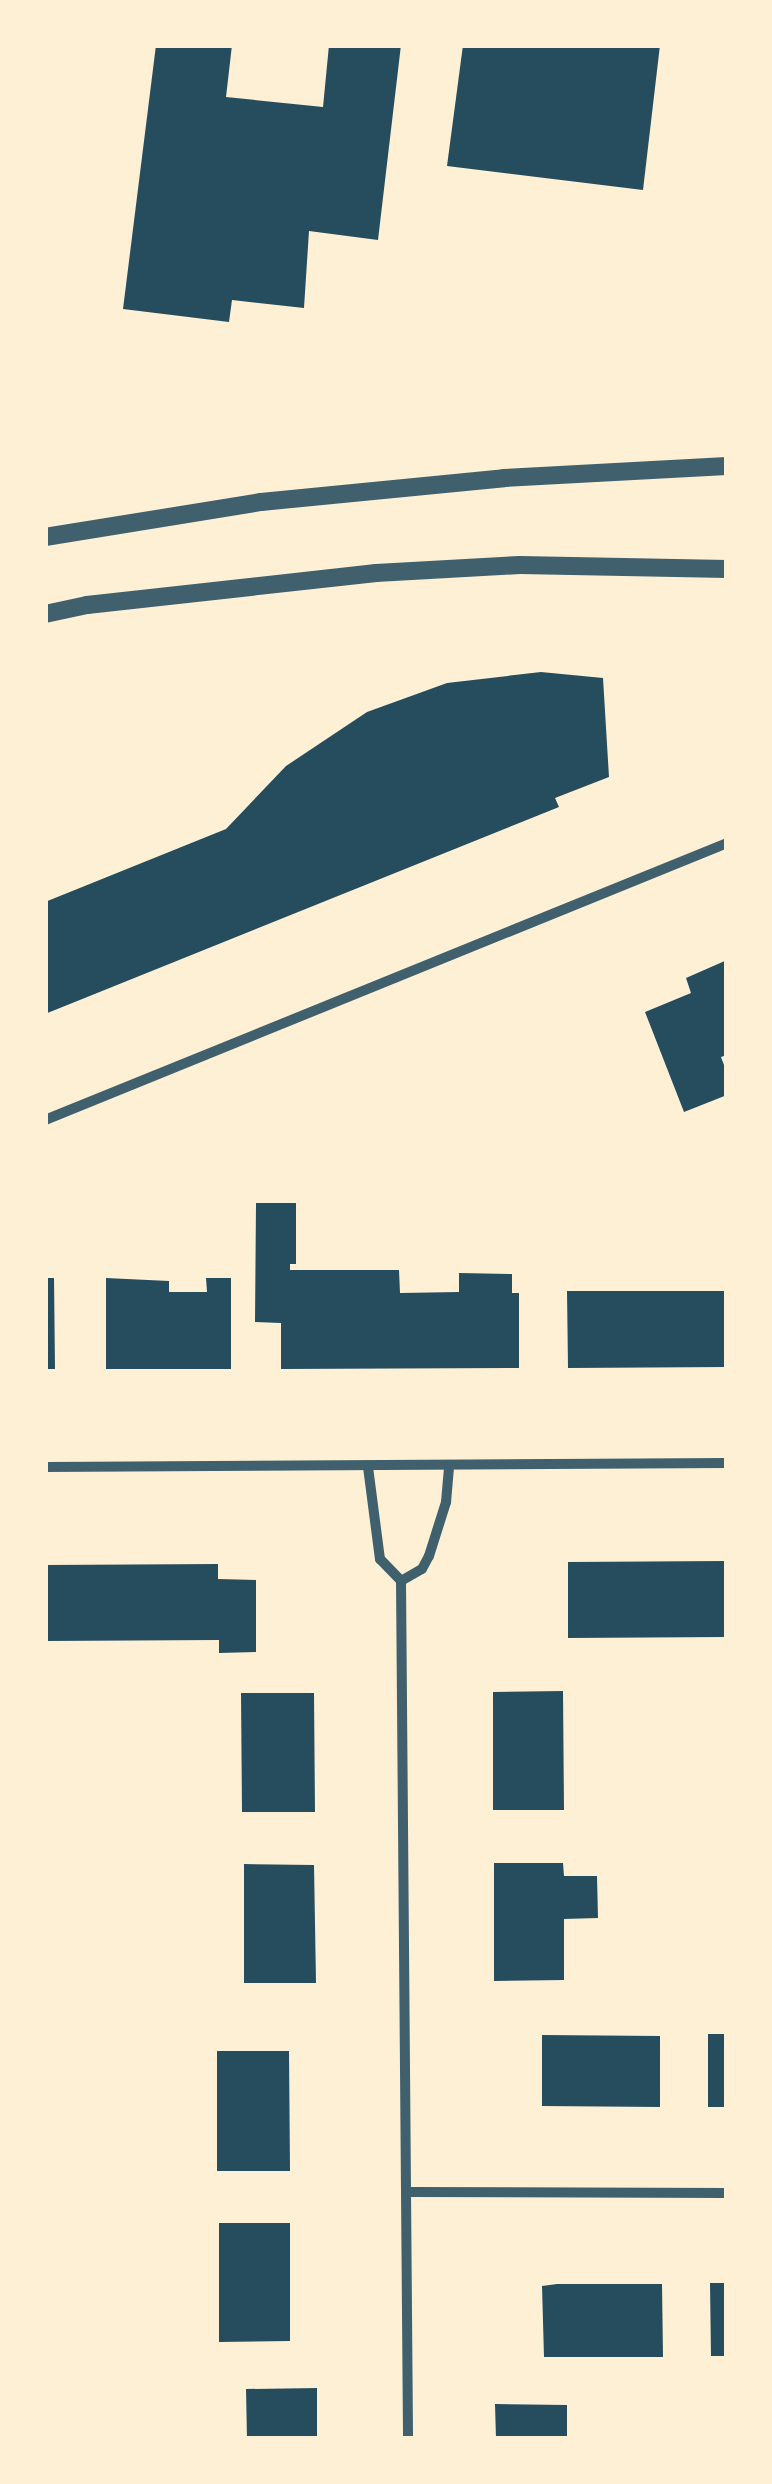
<!DOCTYPE html>
<html>
<head>
<meta charset="utf-8">
<style>
	body { margin:0 }
	#map { position:relative; width:772px; height:2484px; overflow:hidden; background:#fdf0d5; font-family:Roboto,sans-serif }
	div>[style] { position:absolute }
	[style*='--x'] { left:calc(var(--x)*1px); top:calc(var(--y)*1px); width:calc(var(--w)*1px); rotate:calc(var(--a)*1deg) }
	.building>* { inset:0; background:#264d5e }
	.minor>* { height:10px; margin:-5px; padding:0 5px; transform-origin:5px; border-radius:5px; background:#3f606c }
	.tertiary>* { height:18px; margin:-9px; padding:0 9px; transform-origin:9px; border-radius:9px; background:#3f606c }
	span { translate:-50% -50%; white-space:nowrap; text-align:center; line-height:1.15; -webkit-text-stroke:8px #fdf0d5; paint-order:stroke }
	.frame { position:absolute; inset:0; border:48px solid #fdf0d5; pointer-events:none }
</style>
</head>
<body>
<div id="map">
	<div class="building">
		<i style="clip-path:polygon(156px 45px,232px 45px,226px 97px,323px 107px,329px 45px,401px 45px,378px 240px,309px 231px,304px 308px,232px 300px,229px 322px,123px 309px)"></i>
		<i style="clip-path:polygon(463px 45px,660px 45px,643px 190px,447px 166px)"></i>
		<i style="clip-path:polygon(541px 672px,603px 678px,609px 777px,555px 798px,559px 807px,45px 1014px,45px 902px,226px 829px,286px 766px,367px 712px,447px 683px)"></i>
		<i style="clip-path:polygon(727px 960px,727px 1055px,721px 1057px,727px 1073px,727px 1095px,684px 1112px,645px 1012px,691px 993px,686px 978px)"></i>
		<i style="clip-path:polygon(256px 1203px,296px 1203px,296px 1264px,290px 1264px,290px 1270px,399px 1270px,400px 1293px,459px 1292px,459px 1273px,512px 1274px,512px 1293px,519px 1293px,519px 1368px,281px 1369px,281px 1323px,255px 1322px)"></i>
		<i style="clip-path:polygon(45px 1278px,54px 1278px,55px 1369px,45px 1369px)"></i>
		<i style="clip-path:polygon(106px 1278px,169px 1281px,169px 1292px,207px 1292px,206px 1278px,231px 1278px,231px 1369px,106px 1369px)"></i>
		<i style="clip-path:polygon(567px 1291px,727px 1291px,727px 1367px,568px 1368px)"></i>
		<i style="clip-path:polygon(727px 1561px,727px 1637px,568px 1638px,568px 1562px)"></i>
		<i style="clip-path:polygon(218px 1564px,218px 1579px,256px 1580px,256px 1652px,219px 1653px,219px 1640px,45px 1641px,45px 1565px)"></i>
		<i style="clip-path:polygon(563px 1691px,564px 1810px,493px 1810px,493px 1692px)"></i>
		<i style="clip-path:polygon(241px 1693px,314px 1693px,315px 1812px,242px 1812px)"></i>
		<i style="clip-path:polygon(494px 1863px,563px 1863px,564px 1876px,597px 1876px,598px 1918px,564px 1919px,564px 1980px,494px 1981px)"></i>
		<i style="clip-path:polygon(244px 1864px,314px 1865px,316px 1983px,244px 1983px)"></i>
		<i style="clip-path:polygon(708px 2034px,727px 2034px,727px 2107px,708px 2107px)"></i>
		<i style="clip-path:polygon(542px 2035px,660px 2036px,660px 2107px,542px 2106px)"></i>
		<i style="clip-path:polygon(217px 2051px,289px 2051px,290px 2171px,217px 2171px)"></i>
		<i style="clip-path:polygon(219px 2223px,290px 2223px,290px 2341px,219px 2342px)"></i>
		<i style="clip-path:polygon(710px 2283px,727px 2283px,727px 2356px,711px 2356px)"></i>
		<i style="clip-path:polygon(557px 2284px,662px 2284px,663px 2357px,544px 2357px,542px 2286px)"></i>
		<i style="clip-path:polygon(317px 2388px,317px 2439px,247px 2439px,246px 2389px)"></i>
		<i style="clip-path:polygon(495px 2404px,567px 2405px,567px 2439px,496px 2439px)"></i>
	</div>
	<div class="minor">
		<i style="--x:45;--y:1120;--w:736;--a:-22.1"></i>
		<i style="--x:45;--y:1467;--w:682;--a:-0.34"></i>
		<i style="--x:368;--y:1467;--w:93;--a:82.6"></i>
		<i style="--x:380;--y:1559;--w:30;--a:46"></i>
		<i style="--x:401;--y:1581;--w:858;--a:89.53"></i>
		<i style="--x:401;--y:1581;--w:24;--a:-30"></i>
		<i style="--x:422;--y:1569;--w:15;--a:-62"></i>
		<i style="--x:429;--y:1556;--w:57;--a:-72.5"></i>
		<i style="--x:446;--y:1502;--w:36;--a:-85"></i>
		<i style="--x:408;--y:2192;--w:319;--a:0.2"></i>
	</div>
	<div class="tertiary">
		<i style="--x:45;--y:537;--w:219;--a:-9.2"></i>
		<i style="--x:261;--y:502;--w:244;--a:-5.6"></i>
		<i style="--x:504;--y:478;--w:223;--a:-3.1"></i>
		<i style="--x:45;--y:614;--w:43;--a:-12.1"></i>
		<i style="--x:87;--y:605;--w:291;--a:-6.3"></i>
		<i style="--x:376;--y:573;--w:144;--a:-3.2"></i>
		<i style="--x:520;--y:565;--w:207;--a:1.1"></i>
	</div>
	<div class="frame"></div>
</div>
</body>
</html>
